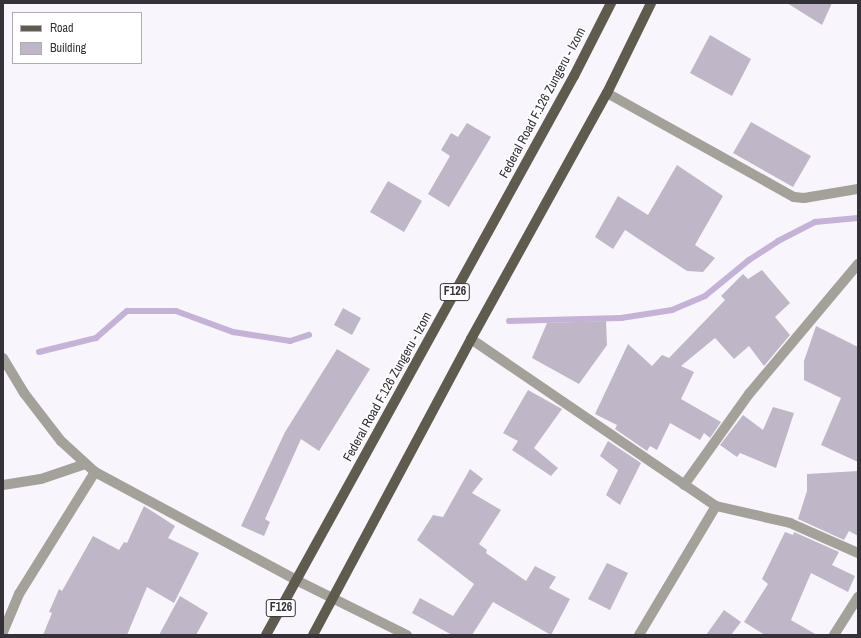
<!DOCTYPE html>
<html>
<head>
<meta charset="utf-8">
<style>
	body { margin:0 }
	#map { position:relative; width:861px; height:638px; overflow:hidden; background:#f9f5fd; font-family:"Archivo Narrow",sans-serif }
	div>[style] { position:absolute }
	[style*='--x'] { left:calc(var(--x)*1px); top:calc(var(--y)*1px); width:calc(var(--w)*1px); rotate:calc(var(--a)*1deg) }
	.stream>* { height:6px; margin:-3px; padding:0 3px; transform-origin:3px; border-radius:3px; background:#c4b3d6 }
	.building>* { inset:0; background:#bfb7c7 }
	.minor>* { height:10px; margin:-5px; padding:0 5px; transform-origin:5px; border-radius:5px; background:#a3a199 }
	.major>* { height:10px; margin:-5px; padding:0 5px; transform-origin:5px; border-radius:5px; background:#5f5b4e }
	span { translate:-50% -50%; white-space:nowrap; text-align:center; line-height:1.15; -webkit-text-stroke:3px #fff; paint-order:stroke }
	.shield-label span { padding:1px 3px; background:#fff; border:1px solid; border-radius:3px; -webkit-text-stroke-width:0 }
	.shield-label { font-size:12px; color:#343138; font-weight:700 }
	.street-label { font-size:13px; color:#343138 }
	.frame { position:absolute; inset:0; border:4px solid #343138; pointer-events:none }
	.legend { position:absolute; left:12px; top:12px; width:130px; height:52px; box-sizing:border-box; background:#fff; border:1px solid #aeadaf; margin:0; padding:5px 7px; list-style:none; font-size:12px; color:#343138 }
	.legend li { display:flex; align-items:center; gap:8px; height:20px }
	.legend b { width:20px; border:1px solid #aeadaf }
</style>
</head>
<body>
<div id="map">
	<div class="stream">
		<i style="--x:509;--y:321;--w:112;--a:-1.5"></i>
		<i style="--x:621;--y:318;--w:52;--a:-8.9"></i>
		<i style="--x:672;--y:310;--w:36;--a:-23"></i>
		<i style="--x:705;--y:296;--w:57;--a:-39.3"></i>
		<i style="--x:749;--y:260;--w:35;--a:-33"></i>
		<i style="--x:778;--y:241;--w:42;--a:-27.2"></i>
		<i style="--x:815;--y:222;--w:43;--a:-5.3"></i>
		<i style="--x:39;--y:352;--w:59;--a:-13.8"></i>
		<i style="--x:96;--y:338;--w:41;--a:-41.1"></i>
		<i style="--x:127;--y:311;--w:49;--a:0"></i>
		<i style="--x:176;--y:311;--w:61;--a:20.2"></i>
		<i style="--x:233;--y:332;--w:58;--a:9"></i>
		<i style="--x:290;--y:341;--w:20;--a:-18"></i>
	</div>
	<div class="building">
		<i style="clip-path:polygon(787px 3px,832px 3px,822px 25px)"></i>
		<i style="clip-path:polygon(710px 35px,751px 59px,732px 96px,690px 73px)"></i>
		<i style="clip-path:polygon(751px 122px,811px 156px,793px 187px,733px 153px)"></i>
		<i style="clip-path:polygon(467px 123px,491px 137px,449px 207px,428px 194px,450px 156px,441px 150px,451px 133px,458px 137px)"></i>
		<i style="clip-path:polygon(677px 165px,723px 196px,695px 245px,715px 258px,703px 272px,687px 271px,625px 230px,613px 249px,595px 237px,618px 196px,648px 215px)"></i>
		<i style="clip-path:polygon(388px 181px,422px 201px,404px 232px,370px 212px)"></i>
		<i style="clip-path:polygon(762px 270px,790px 303px,775px 317px,790px 335px,764px 366px,749px 346px,734px 359px,715px 338px,681px 366px,694px 372px,681px 399px,721px 422px,710px 438px,704px 433px,700px 440px,670px 423px,657px 450px,650px 446px,647px 451px,615px 429px,617px 425px,595px 414px,628px 344px,652px 366px,662px 355px,669px 358px,725px 300px,721px 296px,743px 274px,748px 279px)"></i>
		<i style="clip-path:polygon(343px 308px,361px 318px,352px 335px,334px 325px)"></i>
		<i style="clip-path:polygon(606px 321px,607px 345px,579px 384px,532px 358px,547px 323px)"></i>
		<i style="clip-path:polygon(816px 326px,858px 347px,858px 462px,821px 445px,841px 398px,804px 380px,804px 361px)"></i>
		<i style="clip-path:polygon(337px 349px,370px 369px,319px 451px,301px 439px,265px 519px,270px 522px,264px 536px,241px 526px,285px 432px)"></i>
		<i style="clip-path:polygon(528px 390px,562px 409px,534px 448px,558px 468px,551px 476px,512px 450px,518px 441px,503px 433px)"></i>
		<i style="clip-path:polygon(773px 407px,794px 413px,776px 468px,740px 453px,737px 457px,720px 445px,743px 415px,763px 430px)"></i>
		<i style="clip-path:polygon(608px 441px,641px 463px,620px 505px,606px 495px,618px 470px,600px 456px)"></i>
		<i style="clip-path:polygon(470px 469px,483px 479px,472px 493px,501px 510px,479px 544px,487px 550px,486px 553px,526px 581px,535px 566px,556px 577px,549px 588px,570px 599px,551px 635px,493px 602px,472px 635px,452px 635px,412px 613px,420px 598px,453px 616px,474px 584px,417px 540px,433px 515px,443px 517px)"></i>
		<i style="clip-path:polygon(858px 471px,858px 536px,849px 531px,844px 540px,798px 519px,807px 491px,807px 474px)"></i>
		<i style="clip-path:polygon(144px 506px,175px 526px,168px 538px,199px 553px,174px 603px,147px 587px,127px 635px,43px 635px,52px 613px,49px 612px,59px 589px,62px 591px,93px 536px,119px 550px,124px 542px,127px 543px)"></i>
		<i style="clip-path:polygon(785px 532px,793px 535px,794px 532px,839px 552px,832px 565px,855px 576px,848px 592px,811px 573px,791px 620px,817px 635px,765px 635px,744px 622px,768px 584px,762px 579px)"></i>
		<i style="clip-path:polygon(607px 563px,628px 573px,610px 610px,588px 599px)"></i>
		<i style="clip-path:polygon(180px 596px,208px 613px,196px 635px,159px 635px)"></i>
		<i style="clip-path:polygon(724px 610px,741px 622px,731px 635px,706px 635px)"></i>
	</div>
	<div class="minor">
		<i style="--x:607;--y:93;--w:214;--a:29.1"></i>
		<i style="--x:794;--y:197;--w:10;--a:6"></i>
		<i style="--x:804;--y:198;--w:55;--a:-9.5"></i>
		<i style="--x:471;--y:339;--w:297;--a:34.3"></i>
		<i style="--x:716;--y:506;--w:76;--a:12.9"></i>
		<i style="--x:790;--y:523;--w:74;--a:23.8"></i>
		<i style="--x:3;--y:358;--w:41;--a:59"></i>
		<i style="--x:24;--y:393;--w:61;--a:52.4"></i>
		<i style="--x:61;--y:441;--w:46;--a:42.4"></i>
		<i style="--x:95;--y:472;--w:228;--a:28.2"></i>
		<i style="--x:296;--y:580;--w:124;--a:26.4"></i>
		<i style="--x:3;--y:485;--w:38;--a:-9"></i>
		<i style="--x:41;--y:479;--w:46;--a:-18.8"></i>
		<i style="--x:684;--y:485;--w:112;--a:-54.5"></i>
		<i style="--x:749;--y:394;--w:170;--a:-50"></i>
		<i style="--x:3;--y:632;--w:41;--a:-67.2"></i>
		<i style="--x:19;--y:594;--w:144;--a:-58.1"></i>
		<i style="--x:639;--y:635;--w:150;--a:-59.2"></i>
		<i style="--x:834;--y:635;--w:45;--a:-57.7"></i>
	</div>
	<div class="major">
		<i style="--x:266;--y:635;--w:638;--a:-61.15"></i>
		<i style="--x:574;--y:76;--w:82;--a:-63.1"></i>
		<i style="--x:313;--y:635;--w:336;--a:-61.9"></i>
		<i style="--x:471;--y:339;--w:281;--a:-61.1"></i>
		<i style="--x:607;--y:93;--w:100;--a:-63.9"></i>
	</div>
	<div class="shield-label">
		<span style="left:455px;top:292px">F126</span>
		<span style="left:281px;top:608px">F126</span>
	</div>
	<div class="street-label">
		<span style="left:543px;top:103px;rotate:-62deg">Federal Road F.126 Zungeru - Izom</span>
		<span style="left:388px;top:387px;rotate:-61deg">Federal Road F.126 Zungeru - Izom</span>
	</div>
	<div class="frame"></div>
	<ul class="legend">
	<li><b style="height:5px;background:#5f5b4e"></b>Road</li>
	<li><b style="height:11px;background:#bfb7c7"></b>Building</li>
	</ul>
</div>
</body>
</html>
